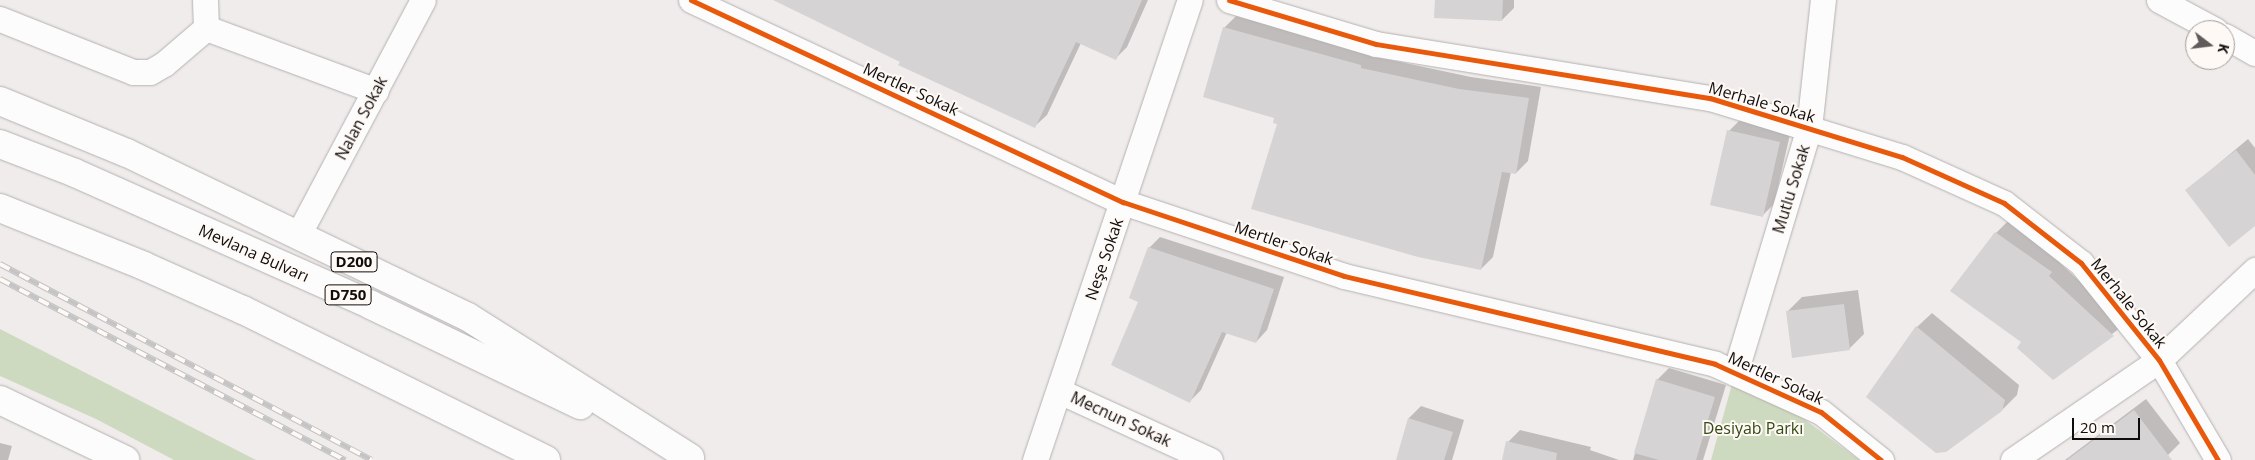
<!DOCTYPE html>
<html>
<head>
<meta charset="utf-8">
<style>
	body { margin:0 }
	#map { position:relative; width:2255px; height:460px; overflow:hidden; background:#f0eceb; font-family:"Open Sans",sans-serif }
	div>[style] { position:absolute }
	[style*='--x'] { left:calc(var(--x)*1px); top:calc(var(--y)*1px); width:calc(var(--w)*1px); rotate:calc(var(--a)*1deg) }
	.green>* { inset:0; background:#cedac0 }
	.shadow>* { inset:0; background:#0003 }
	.building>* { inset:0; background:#d5d3d3 }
	.roads { filter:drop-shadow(0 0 1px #b4b1af) drop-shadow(0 0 1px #b4b1af) }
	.street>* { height:25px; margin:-12.5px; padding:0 12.5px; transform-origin:12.5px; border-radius:12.5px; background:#fdfcfc }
	.secondary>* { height:28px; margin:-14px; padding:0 14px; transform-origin:14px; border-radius:14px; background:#fdfcfc }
	.highway>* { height:28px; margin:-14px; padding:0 14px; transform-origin:14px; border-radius:14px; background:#fdfcfc }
	.rail>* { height:5.5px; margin-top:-2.75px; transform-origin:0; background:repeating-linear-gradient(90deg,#fff9f6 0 11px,#c5c4c4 0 22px); box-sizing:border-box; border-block:1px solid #c5c4c4 }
	.cycleway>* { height:5px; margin:-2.5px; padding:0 2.5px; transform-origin:2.5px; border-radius:2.5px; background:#e8590c }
	span { translate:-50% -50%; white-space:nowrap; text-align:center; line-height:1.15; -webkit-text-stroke:4px #fff9f6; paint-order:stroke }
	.shield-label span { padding:1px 4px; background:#fff9f6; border:1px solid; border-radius:4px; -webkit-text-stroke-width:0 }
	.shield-label { font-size:15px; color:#0f0d0c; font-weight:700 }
	.street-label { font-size:16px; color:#0f0d0c }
	.park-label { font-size:16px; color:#324b12 }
	.north { position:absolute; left:2185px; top:20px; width:50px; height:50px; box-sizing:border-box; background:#fff9f6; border:1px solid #9f9b98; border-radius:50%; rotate:105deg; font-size:14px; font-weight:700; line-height:20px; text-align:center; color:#0f0d0c }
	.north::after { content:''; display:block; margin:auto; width:18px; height:22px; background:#5e5b5a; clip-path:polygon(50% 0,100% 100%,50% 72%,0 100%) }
	.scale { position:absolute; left:2072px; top:418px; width:68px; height:22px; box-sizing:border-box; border:2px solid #0f0d0c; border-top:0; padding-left:6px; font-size:15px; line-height:18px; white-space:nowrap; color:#0f0d0c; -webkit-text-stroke:4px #fff9f6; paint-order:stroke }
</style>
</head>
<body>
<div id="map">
	<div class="green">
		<i style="clip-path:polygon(0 329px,256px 460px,174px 460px,96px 419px,0 376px)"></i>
		<i style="clip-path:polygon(1732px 384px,1796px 413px,1859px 460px,1711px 460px)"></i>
	</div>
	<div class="shadow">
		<i style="clip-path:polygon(775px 0,1148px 0,1127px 47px,1116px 58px,1081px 43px,1047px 115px,1035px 126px)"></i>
		<i style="clip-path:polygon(1436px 0,1514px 0,1514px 8px,1502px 20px)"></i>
		<i style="clip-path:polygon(1236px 16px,1373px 53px,1372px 56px,1471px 77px,1541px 87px,1528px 161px,1516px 173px,1511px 172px,1493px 257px,1481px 269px,1278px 123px,1224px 28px)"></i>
		<i style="clip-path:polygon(1741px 119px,1791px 130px,1774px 204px,1762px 216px,1729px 131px)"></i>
		<i style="clip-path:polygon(2248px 139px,2255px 148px,2255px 224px,2187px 190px)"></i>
		<i style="clip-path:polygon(2008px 221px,2062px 260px,2060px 263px,2125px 324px,2054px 379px,1996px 233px)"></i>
		<i style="clip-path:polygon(1160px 237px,1284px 277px,1267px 330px,1256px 342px,1227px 332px,1201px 390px,1190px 401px,1140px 301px,1149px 248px)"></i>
		<i style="clip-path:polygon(1858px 290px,1864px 334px,1849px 349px,1787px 312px,1802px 297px)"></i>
		<i style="clip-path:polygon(1932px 313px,2019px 385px,2017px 395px,2002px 410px,1868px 396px,1917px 327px)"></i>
		<i style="clip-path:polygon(1669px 368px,1726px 385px,1703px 460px,1633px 460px,1657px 380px)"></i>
		<i style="clip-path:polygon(2146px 399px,2180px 443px,2168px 455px,2162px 460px,2065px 460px)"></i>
		<i style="clip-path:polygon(1421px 406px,1464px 420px,1452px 460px,1397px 460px,1409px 418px)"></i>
		<i style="clip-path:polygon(1520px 430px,1591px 447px,1590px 450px,1619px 460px,1503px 460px,1508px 442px)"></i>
		<i style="clip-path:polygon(0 443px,12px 446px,8px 460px,0 460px)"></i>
	</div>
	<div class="building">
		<i style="clip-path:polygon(773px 0,1142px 0,1116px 60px,1076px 42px,1035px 128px,898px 65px,900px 62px)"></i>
		<i style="clip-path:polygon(1435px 0,1503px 0,1502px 21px,1434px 18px)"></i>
		<i style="clip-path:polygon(1223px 27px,1361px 65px,1361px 68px,1459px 89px,1529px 98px,1516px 174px,1502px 172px,1481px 270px,1418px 257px,1251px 209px,1277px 124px,1273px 123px,1274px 118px,1203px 97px)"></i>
		<i style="clip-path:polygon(1727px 130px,1780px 142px,1763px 217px,1710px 205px)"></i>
		<i style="clip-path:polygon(2236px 150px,2255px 175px,2255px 226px,2229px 247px,2185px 190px)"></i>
		<i style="clip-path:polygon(1995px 232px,2052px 272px,2049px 276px,2114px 336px,2053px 380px,2017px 348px,2021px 342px,1950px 291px)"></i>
		<i style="clip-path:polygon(1148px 247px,1274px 289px,1256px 343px,1222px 332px,1190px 403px,1111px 365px,1138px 302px,1129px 298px)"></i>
		<i style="clip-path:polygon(1844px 304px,1850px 350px,1792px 358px,1786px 311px)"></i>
		<i style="clip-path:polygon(1916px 326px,2005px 400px,2002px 411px,1946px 452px,1936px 453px,1866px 397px)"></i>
		<i style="clip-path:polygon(1656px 379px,1715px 397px,1696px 460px,1659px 460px,1634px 453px)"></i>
		<i style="clip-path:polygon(2134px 410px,2172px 460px,2067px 460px)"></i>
		<i style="clip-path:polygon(1408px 418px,1453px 432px,1444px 460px,1396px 460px)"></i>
		<i style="clip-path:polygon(1506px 441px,1557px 453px,1556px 460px,1502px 460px)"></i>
	</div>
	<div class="roads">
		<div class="street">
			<i style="--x:205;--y:0;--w:28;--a:88"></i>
			<i style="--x:691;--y:0;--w:477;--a:25.1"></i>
			<i style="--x:1123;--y:202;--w:233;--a:18.5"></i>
			<i style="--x:1344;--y:276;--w:381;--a:13.3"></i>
			<i style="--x:1715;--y:364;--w:116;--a:24.4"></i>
			<i style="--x:1821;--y:412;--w:77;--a:38.7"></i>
			<i style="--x:1229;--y:0;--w:153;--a:16.7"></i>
			<i style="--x:1376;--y:44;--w:338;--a:9.2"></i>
			<i style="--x:1710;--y:98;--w:201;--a:17.1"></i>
			<i style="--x:1902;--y:157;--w:112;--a:24.3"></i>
			<i style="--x:2004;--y:203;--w:98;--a:37.9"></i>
			<i style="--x:2081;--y:263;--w:124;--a:51.2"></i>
			<i style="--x:2159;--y:360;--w:116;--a:59.5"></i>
			<i style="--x:2159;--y:0;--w:64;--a:28.2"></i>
			<i style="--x:0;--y:19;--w:143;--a:21.7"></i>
			<i style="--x:133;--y:72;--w:17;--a:0"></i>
			<i style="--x:150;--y:72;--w:16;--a:-30"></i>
			<i style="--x:164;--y:64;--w:55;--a:-40.6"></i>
			<i style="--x:206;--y:28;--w:181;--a:20.3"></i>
			<i style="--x:2225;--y:36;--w:34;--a:30"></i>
			<i style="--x:298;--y:235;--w:266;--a:-62"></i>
			<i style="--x:1735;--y:373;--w:256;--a:-73.2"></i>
			<i style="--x:1809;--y:128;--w:129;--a:-83.8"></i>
			<i style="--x:1059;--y:391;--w:166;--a:24.6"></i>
			<i style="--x:1035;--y:460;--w:485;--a:-71.4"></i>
			<i style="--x:2013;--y:460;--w:177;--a:-34.4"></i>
			<i style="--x:2159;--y:360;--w:132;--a:-43.2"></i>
		</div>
		<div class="secondary">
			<i style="--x:0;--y:400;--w:139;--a:25.6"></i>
		</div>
		<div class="highway">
			<i style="--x:0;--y:101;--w:137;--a:22.3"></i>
			<i style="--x:127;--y:153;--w:378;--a:25.7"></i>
			<i style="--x:468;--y:317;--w:263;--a:32.4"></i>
			<i style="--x:0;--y:144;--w:80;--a:21.1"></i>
			<i style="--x:75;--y:173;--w:324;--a:24"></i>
			<i style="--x:371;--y:305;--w:232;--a:25.6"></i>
			<i style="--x:0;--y:208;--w:155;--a:21.9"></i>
			<i style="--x:144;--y:266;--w:108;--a:24"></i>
			<i style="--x:243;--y:310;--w:338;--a:26.3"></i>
		</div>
	</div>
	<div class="rail">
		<i style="--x:0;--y:264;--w:420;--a:27.8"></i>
		<i style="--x:0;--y:279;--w:390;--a:27.7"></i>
	</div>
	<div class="cycleway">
		<i style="--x:691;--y:0;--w:477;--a:25.1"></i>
		<i style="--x:1123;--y:202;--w:233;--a:18.5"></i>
		<i style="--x:1344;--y:276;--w:381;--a:13.3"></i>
		<i style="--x:1715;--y:364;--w:116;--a:24.4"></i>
		<i style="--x:1821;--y:412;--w:77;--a:38.7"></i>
		<i style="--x:1229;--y:0;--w:153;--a:16.7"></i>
		<i style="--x:1376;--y:44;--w:338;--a:9.2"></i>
		<i style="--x:1710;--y:98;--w:201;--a:17.1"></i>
		<i style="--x:1902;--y:157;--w:112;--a:24.3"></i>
		<i style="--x:2004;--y:203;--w:98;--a:37.9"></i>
		<i style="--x:2081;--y:263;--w:124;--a:51.2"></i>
		<i style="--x:2159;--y:360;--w:116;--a:59.5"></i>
	</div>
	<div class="shield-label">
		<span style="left:354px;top:262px">D200</span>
		<span style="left:348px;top:295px">D750</span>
	</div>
	<div class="street-label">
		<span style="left:911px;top:89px;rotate:25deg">Mertler Sokak</span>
		<span style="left:1762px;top:102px;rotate:16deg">Merhale Sokak</span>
		<span style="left:361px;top:118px;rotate:-62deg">Nalan Sokak</span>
		<span style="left:1791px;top:189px;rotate:-73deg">Mutlu Sokak</span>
		<span style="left:1284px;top:243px;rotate:19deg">Mertler Sokak</span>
		<span style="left:254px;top:253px;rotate:24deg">Mevlana Bulvarı</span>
		<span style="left:1104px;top:259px;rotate:-71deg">Neşe Sokak</span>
		<span style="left:2129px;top:303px;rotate:51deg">Merhale Sokak</span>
		<span style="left:1776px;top:378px;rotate:25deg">Mertler Sokak</span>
		<span style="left:1121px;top:419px;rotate:25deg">Mecnun Sokak</span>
	</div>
	<div class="park-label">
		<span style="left:1753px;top:428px">Desiyab Parkı</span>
	</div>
	<div class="north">K</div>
	<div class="scale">20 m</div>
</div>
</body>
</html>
